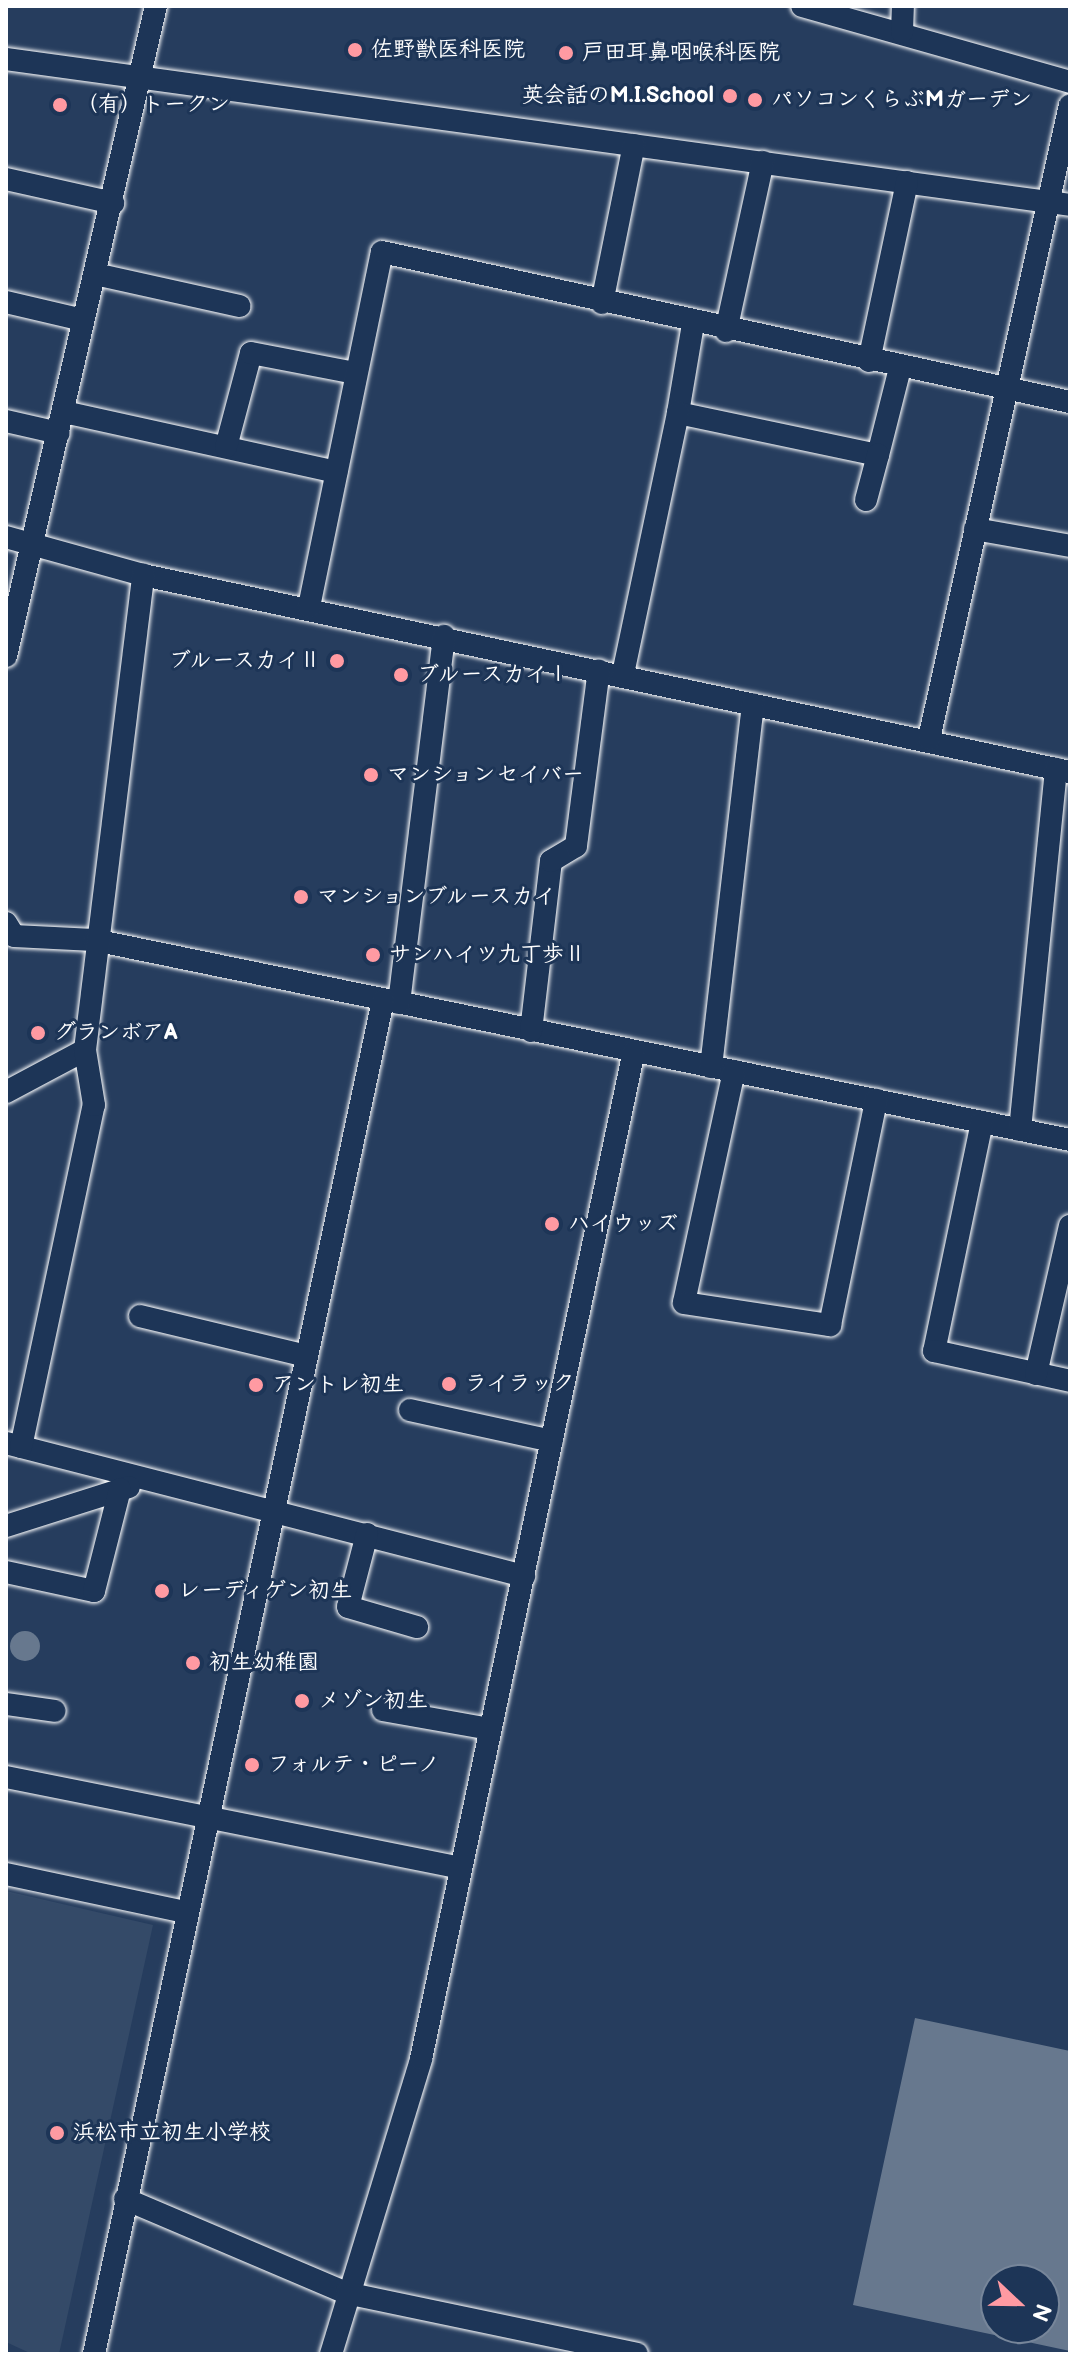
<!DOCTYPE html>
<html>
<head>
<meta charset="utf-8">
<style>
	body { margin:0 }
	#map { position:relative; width:1076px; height:2360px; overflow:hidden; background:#263d5e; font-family:"Balsamiq Sans","Klee One",sans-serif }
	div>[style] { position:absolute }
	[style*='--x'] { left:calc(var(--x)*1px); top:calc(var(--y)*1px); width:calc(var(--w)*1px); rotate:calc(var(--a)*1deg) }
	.built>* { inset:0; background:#344a68 }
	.water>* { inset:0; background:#67788e }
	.round { border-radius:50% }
	.roads { filter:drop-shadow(0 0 2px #fff) drop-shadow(0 0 2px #fff) }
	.minor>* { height:22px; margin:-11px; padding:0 11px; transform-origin:11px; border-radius:11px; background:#1d3557 }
	.dots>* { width:22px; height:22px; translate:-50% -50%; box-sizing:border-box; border:4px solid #1d3557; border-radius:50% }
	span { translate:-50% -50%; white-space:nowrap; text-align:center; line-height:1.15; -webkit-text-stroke:6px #1d3557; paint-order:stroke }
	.poi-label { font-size:22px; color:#fff; font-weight:700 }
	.left { translate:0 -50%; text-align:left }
	.right { translate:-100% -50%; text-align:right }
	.frame { position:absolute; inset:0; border:8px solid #fff; pointer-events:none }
	.north { position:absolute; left:980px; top:2264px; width:80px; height:80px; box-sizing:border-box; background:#1d3557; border:2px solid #77869a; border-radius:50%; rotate:112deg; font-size:22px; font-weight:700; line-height:32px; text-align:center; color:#fff }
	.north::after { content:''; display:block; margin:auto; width:28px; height:36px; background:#ff9aa2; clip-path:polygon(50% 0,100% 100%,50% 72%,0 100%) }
</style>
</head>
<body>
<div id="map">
	<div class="built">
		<i style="clip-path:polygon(6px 1891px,153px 1925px,59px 2354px,32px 2354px,6px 2342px)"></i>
	</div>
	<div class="water">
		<i class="round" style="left:10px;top:1631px;width:30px;height:30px"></i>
		<i style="clip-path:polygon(evenodd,915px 2018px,1070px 2051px,1070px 2351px,853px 2305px,915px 2018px,996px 2280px,1044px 2280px,1044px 2328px,996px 2328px,996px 2280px)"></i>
	</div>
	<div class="roads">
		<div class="minor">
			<i style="--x:802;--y:6;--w:279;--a:15.8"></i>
			<i style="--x:902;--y:32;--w:26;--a:-88"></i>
			<i style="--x:6;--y:59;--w:1074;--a:7.81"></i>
			<i style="--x:6;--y:179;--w:110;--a:12.6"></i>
			<i style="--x:95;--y:274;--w:148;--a:12.5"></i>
			<i style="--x:6;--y:302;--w:79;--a:13.2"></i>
			<i style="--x:602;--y:303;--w:161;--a:-78.6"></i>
			<i style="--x:693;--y:324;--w:90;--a:99.6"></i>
			<i style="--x:678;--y:413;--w:204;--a:11.9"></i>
			<i style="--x:878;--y:455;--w:90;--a:-75.8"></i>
			<i style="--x:726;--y:331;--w:173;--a:-77.7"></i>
			<i style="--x:869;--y:361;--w:183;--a:-78"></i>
			<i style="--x:64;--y:412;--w:279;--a:12.4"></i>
			<i style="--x:6;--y:421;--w:54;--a:12.8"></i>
			<i style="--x:226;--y:447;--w:97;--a:-75.1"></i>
			<i style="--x:251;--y:353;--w:106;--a:10.9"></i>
			<i style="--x:866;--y:500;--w:47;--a:-75.1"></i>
			<i style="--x:975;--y:529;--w:97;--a:10.1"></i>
			<i style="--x:6;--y:537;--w:142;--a:15.5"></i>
			<i style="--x:143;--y:575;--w:948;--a:12"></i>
			<i style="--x:309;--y:607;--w:362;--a:-78.4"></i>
			<i style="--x:382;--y:252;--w:704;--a:12.3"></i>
			<i style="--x:6;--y:656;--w:667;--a:-77.01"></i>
			<i style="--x:623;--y:674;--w:267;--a:-78.1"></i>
			<i style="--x:929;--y:739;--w:649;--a:-77.46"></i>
			<i style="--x:6;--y:923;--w:15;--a:58"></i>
			<i style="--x:14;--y:936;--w:80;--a:2.9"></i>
			<i style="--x:94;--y:940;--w:996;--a:11.58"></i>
			<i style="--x:399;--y:1003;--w:370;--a:-83"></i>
			<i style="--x:531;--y:1031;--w:171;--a:-83.3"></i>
			<i style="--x:551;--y:861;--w:29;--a:-31"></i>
			<i style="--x:576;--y:846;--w:177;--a:-82.6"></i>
			<i style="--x:711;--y:1067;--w:365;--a:-83.4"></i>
			<i style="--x:734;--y:1071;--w:237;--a:102.2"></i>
			<i style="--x:684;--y:1303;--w:148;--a:8.6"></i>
			<i style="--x:830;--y:1325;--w:230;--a:-78.4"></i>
			<i style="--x:6;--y:1092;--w:89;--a:-28"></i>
			<i style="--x:85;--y:1050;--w:479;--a:-83"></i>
			<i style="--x:982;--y:1122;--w:234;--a:101.8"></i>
			<i style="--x:934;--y:1351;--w:139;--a:12.4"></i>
			<i style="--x:1020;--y:1130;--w:363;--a:-84.3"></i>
			<i style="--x:140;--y:1316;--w:171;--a:13.5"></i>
			<i style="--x:1036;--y:1374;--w:152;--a:-77.1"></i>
			<i style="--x:410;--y:1410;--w:145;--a:12.3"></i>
			<i style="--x:6;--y:1443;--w:535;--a:14.4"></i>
			<i style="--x:21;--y:1447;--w:350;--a:-78"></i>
			<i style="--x:94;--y:1105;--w:56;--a:-99.3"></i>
			<i style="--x:6;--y:1526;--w:129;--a:-17.6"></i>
			<i style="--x:367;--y:1534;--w:75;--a:104.6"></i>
			<i style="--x:348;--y:1607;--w:72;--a:16.2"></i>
			<i style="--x:6;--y:1572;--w:90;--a:12.2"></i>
			<i style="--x:94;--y:1591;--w:105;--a:-75.7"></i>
			<i style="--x:6;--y:1704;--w:49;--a:8.1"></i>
			<i style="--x:383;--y:1710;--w:109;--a:10.1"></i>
			<i style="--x:6;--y:1777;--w:463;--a:11.3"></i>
			<i style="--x:6;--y:1874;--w:183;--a:12"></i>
			<i style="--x:125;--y:2199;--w:240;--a:23"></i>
			<i style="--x:346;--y:2293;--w:297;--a:11.8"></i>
			<i style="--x:94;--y:2354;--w:1384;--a:-77.95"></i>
			<i style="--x:331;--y:2354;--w:308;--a:-73"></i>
			<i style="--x:421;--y:2059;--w:1030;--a:-78.07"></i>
		</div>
	</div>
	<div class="dots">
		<i style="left:355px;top:50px;background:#ff9aa2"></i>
		<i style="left:566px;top:53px;background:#ff9aa2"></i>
		<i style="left:730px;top:96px;background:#ff9aa2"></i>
		<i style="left:755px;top:100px;background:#ff9aa2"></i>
		<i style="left:60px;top:105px;background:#ff9aa2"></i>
		<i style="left:337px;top:661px;background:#ff9aa2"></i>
		<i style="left:401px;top:675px;background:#ff9aa2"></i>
		<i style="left:371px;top:775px;background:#ff9aa2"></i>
		<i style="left:301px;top:897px;background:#ff9aa2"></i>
		<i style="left:373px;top:955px;background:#ff9aa2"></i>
		<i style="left:38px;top:1033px;background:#ff9aa2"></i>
		<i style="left:552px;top:1224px;background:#ff9aa2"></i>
		<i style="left:449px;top:1384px;background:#ff9aa2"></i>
		<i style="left:256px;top:1385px;background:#ff9aa2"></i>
		<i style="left:162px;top:1591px;background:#ff9aa2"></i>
		<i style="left:193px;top:1663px;background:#ff9aa2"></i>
		<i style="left:302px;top:1701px;background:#ff9aa2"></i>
		<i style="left:252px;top:1765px;background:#ff9aa2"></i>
		<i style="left:57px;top:2133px;background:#ff9aa2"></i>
	</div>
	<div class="poi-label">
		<span class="left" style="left:371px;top:50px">佐野獣医科医院</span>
		<span class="left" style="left:582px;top:53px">戸田耳鼻咽喉科医院</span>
		<span class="right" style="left:714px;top:96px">英会話のM.I.School</span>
		<span class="left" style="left:771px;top:100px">パソコンくらぶMガーデン</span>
		<span class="left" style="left:76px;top:105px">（有）トークン</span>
		<span class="right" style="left:321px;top:661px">ブルースカイⅡ</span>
		<span class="left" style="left:417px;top:675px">ブルースカイⅠ</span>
		<span class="left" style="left:387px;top:775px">マンションセイバー</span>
		<span class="left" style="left:317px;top:897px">マンションブルースカイ</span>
		<span class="left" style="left:389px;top:955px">サンハイツ九丁歩Ⅱ</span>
		<span class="left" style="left:54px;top:1033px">グランボアA</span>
		<span class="left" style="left:568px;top:1224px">ハイウッズ</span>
		<span class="left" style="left:465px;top:1384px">ライラック</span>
		<span class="left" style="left:272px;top:1385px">アントレ初生</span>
		<span class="left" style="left:178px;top:1591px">レーディゲン初生</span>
		<span class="left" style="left:209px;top:1663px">初生幼稚園</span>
		<span class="left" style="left:318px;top:1701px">メゾン初生</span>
		<span class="left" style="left:268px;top:1765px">フォルテ・ピーノ</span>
		<span class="left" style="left:73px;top:2133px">浜松市立初生小学校</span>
	</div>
	<div class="frame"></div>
	<div class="north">N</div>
</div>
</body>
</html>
